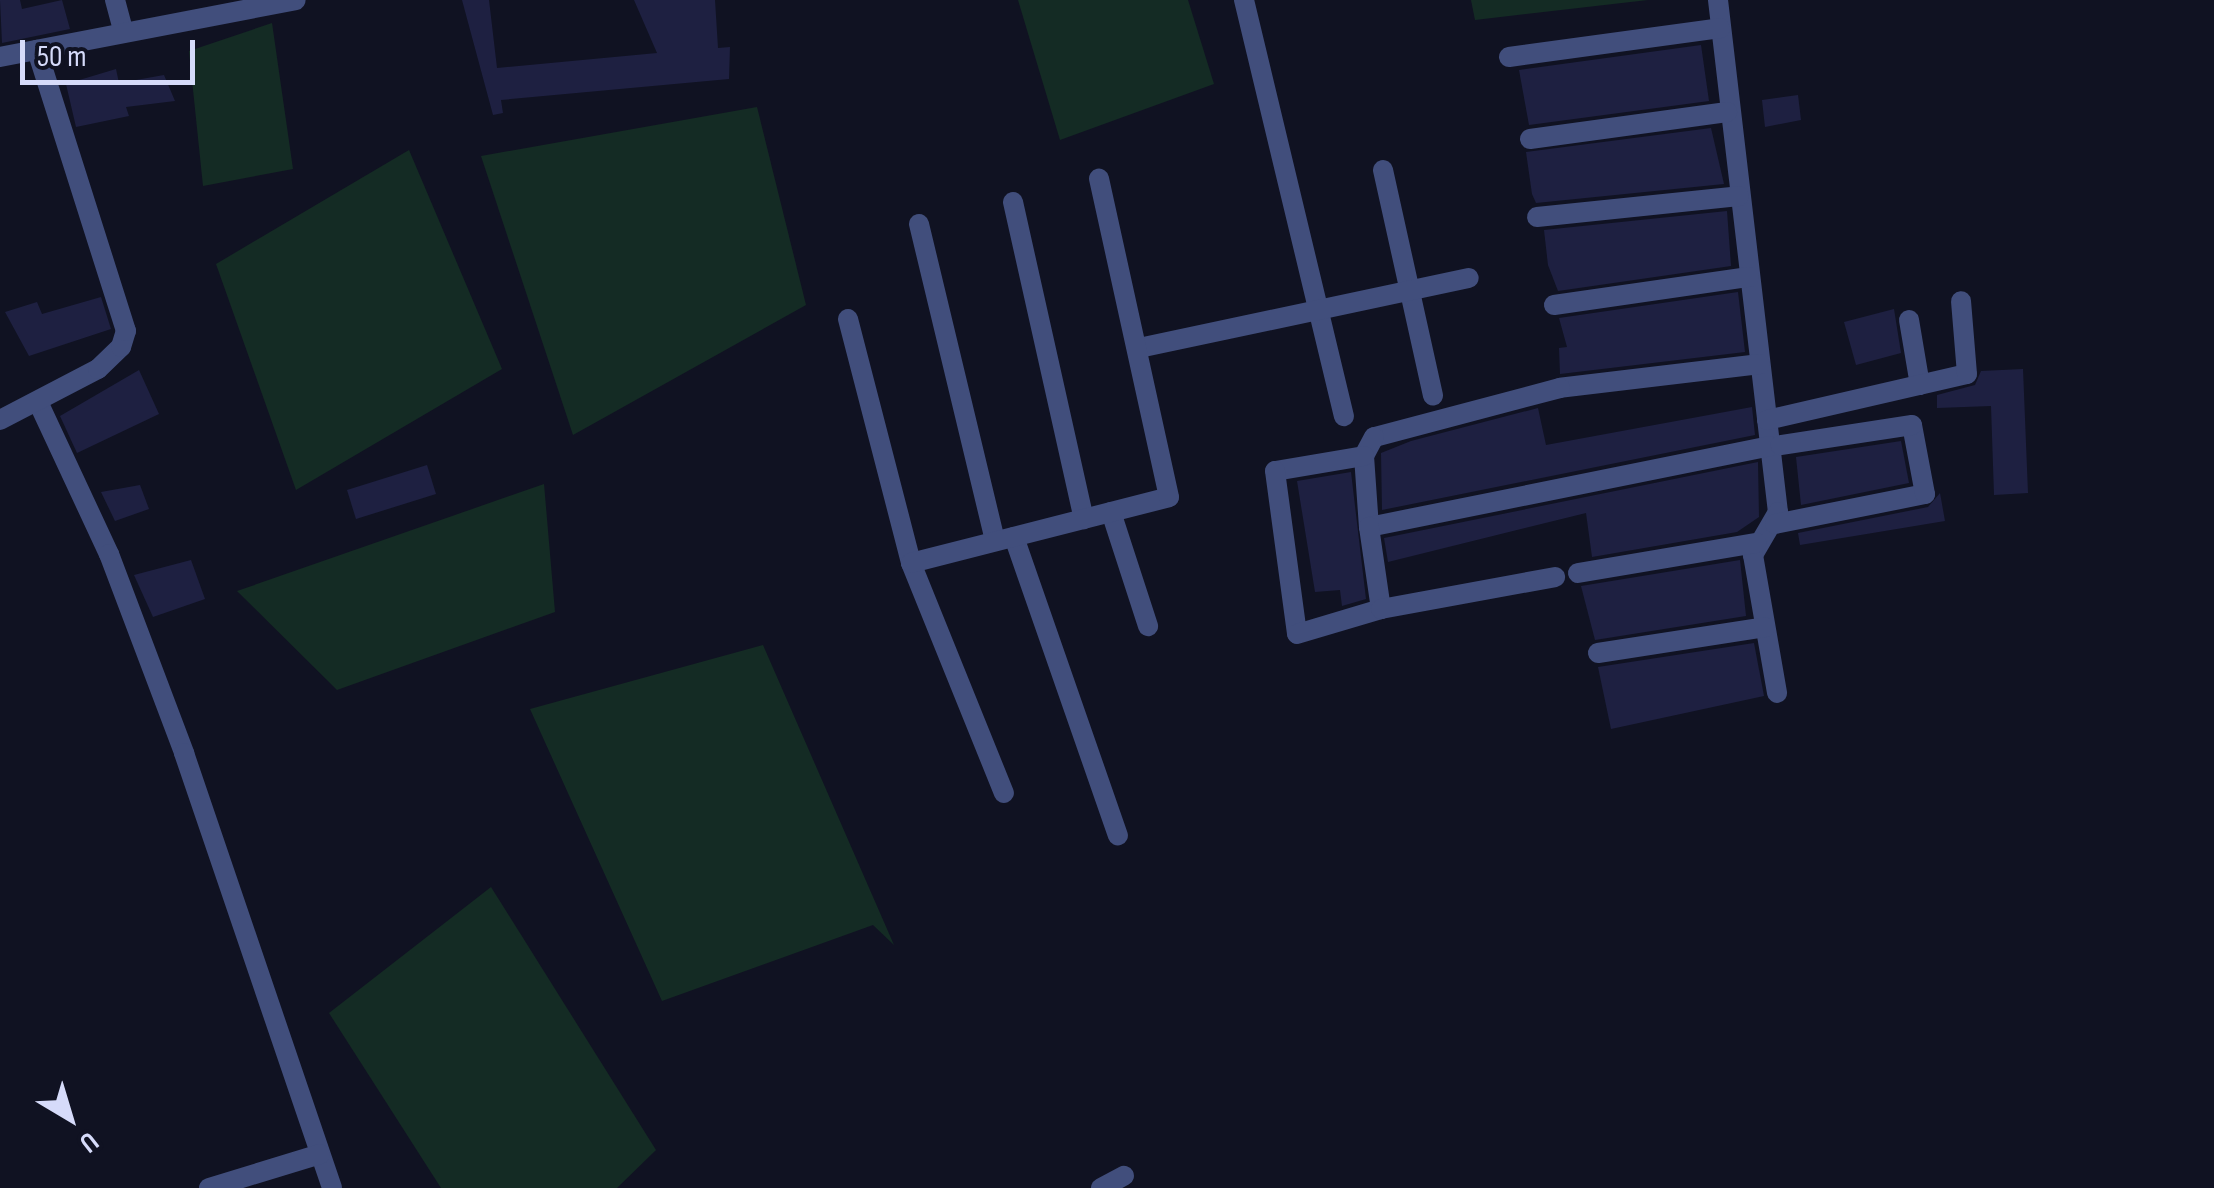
<!DOCTYPE html>
<html>
<head>
<meta charset="utf-8">
<style>
	body { margin:0 }
	#map { position:relative; width:2214px; height:1188px; overflow:hidden; background:#101222; font-family:"Sofia Sans Condensed",sans-serif }
	div>[style] { position:absolute }
	[style*='--x'] { left:calc(var(--x)*1px); top:calc(var(--y)*1px); width:calc(var(--w)*1px); rotate:calc(var(--a)*1deg) }
	.green>* { inset:0; background:#142b24 }
	.building>* { inset:0; background:#1e2041 }
	.street>* { height:20px; margin:-10px; padding:0 10px; transform-origin:10px; border-radius:10px; background:#414e7c }
	span { translate:-50% -50%; white-space:nowrap; text-align:center; line-height:1.15; -webkit-text-stroke:10px #101222; paint-order:stroke }
	.north { position:absolute; left:20px; top:1068px; width:100px; height:100px; -webkit-text-stroke:8px #101222; paint-order:stroke; rotate:142deg; font-size:28px; font-weight:700; line-height:40px; text-align:center; color:#d6dbfa }
	.north::after { content:''; display:block; margin:auto; width:35px; height:45px; background:#d6dbfa; clip-path:polygon(50% 0,100% 100%,50% 72%,0 100%) }
	.scale { position:absolute; left:20px; top:40px; width:175px; height:45px; box-sizing:border-box; border:5px solid #d6dbfa; border-top:0; padding-left:12px; font-size:30px; line-height:35px; white-space:nowrap; color:#d6dbfa; -webkit-text-stroke:8px #101222; paint-order:stroke }
</style>
</head>
<body>
<div id="map">
	<div class="green">
		<i style="clip-path:polygon(1018px 0,1188px 0,1214px 84px,1060px 140px)"></i>
		<i style="clip-path:polygon(1471px 0,1648px 0,1475px 20px)"></i>
		<i style="clip-path:polygon(272px 23px,293px 169px,203px 186px,189px 51px)"></i>
		<i style="clip-path:polygon(757px 107px,806px 305px,573px 435px,481px 156px)"></i>
		<i style="clip-path:polygon(409px 150px,502px 369px,296px 490px,216px 264px)"></i>
		<i style="clip-path:polygon(544px 484px,555px 612px,337px 690px,237px 591px)"></i>
		<i style="clip-path:polygon(763px 645px,894px 945px,873px 925px,662px 1001px,530px 709px)"></i>
		<i style="clip-path:polygon(491px 887px,656px 1150px,617px 1188px,441px 1188px,329px 1013px)"></i>
	</div>
	<div class="building">
		<i style="clip-path:polygon(0 0,20px 0,22px 9px,62px 0,70px 29px,2px 43px)"></i>
		<i style="clip-path:polygon(462px 0,489px 0,497px 68px,657px 53px,634px 0,715px 0,718px 48px,730px 47px,729px 79px,501px 100px,503px 113px,493px 115px)"></i>
		<i style="clip-path:polygon(1701px 45px,1709px 101px,1529px 125px,1519px 70px)"></i>
		<i style="clip-path:polygon(116px 69px,119px 83px,164px 75px,175px 101px,126px 107px,129px 116px,76px 127px,66px 84px)"></i>
		<i style="clip-path:polygon(1798px 95px,1801px 120px,1765px 127px,1762px 100px)"></i>
		<i style="clip-path:polygon(1711px 128px,1724px 184px,1536px 203px,1532px 194px,1526px 152px)"></i>
		<i style="clip-path:polygon(1727px 211px,1731px 266px,1558px 291px,1548px 265px,1544px 230px)"></i>
		<i style="clip-path:polygon(1738px 292px,1745px 352px,1560px 374px,1559px 348px,1567px 347px,1559px 318px)"></i>
		<i style="clip-path:polygon(101px 297px,111px 329px,29px 356px,5px 312px,37px 302px,42px 314px)"></i>
		<i style="clip-path:polygon(1894px 309px,1901px 353px,1856px 365px,1844px 322px)"></i>
		<i style="clip-path:polygon(2023px 369px,2028px 493px,1994px 495px,1991px 406px,1937px 408px,1937px 395px,1975px 385px,1981px 371px)"></i>
		<i style="clip-path:polygon(139px 370px,159px 414px,77px 453px,60px 416px)"></i>
		<i style="clip-path:polygon(1752px 407px,1755px 435px,1382px 510px,1381px 453px,1411px 441px,1538px 408px,1546px 445px)"></i>
		<i style="clip-path:polygon(1901px 441px,1909px 483px,1801px 505px,1796px 457px)"></i>
		<i style="clip-path:polygon(1758px 462px,1759px 517px,1737px 532px,1592px 557px,1586px 513px,1388px 562px,1384px 538px)"></i>
		<i style="clip-path:polygon(427px 465px,436px 494px,356px 519px,347px 490px)"></i>
		<i style="clip-path:polygon(1351px 472px,1366px 599px,1342px 606px,1340px 590px,1315px 592px,1297px 481px)"></i>
		<i style="clip-path:polygon(140px 485px,149px 509px,115px 521px,101px 492px)"></i>
		<i style="clip-path:polygon(1940px 493px,1945px 521px,1800px 545px,1798px 533px,1928px 507px)"></i>
		<i style="clip-path:polygon(191px 560px,205px 599px,153px 617px,134px 575px)"></i>
		<i style="clip-path:polygon(1740px 560px,1746px 616px,1595px 640px,1581px 586px)"></i>
		<i style="clip-path:polygon(1754px 643px,1764px 696px,1611px 729px,1598px 667px)"></i>
	</div>
	<div class="street">
		<i style="--x:115;--y:0;--w:30;--a:75"></i>
		<i style="--x:1244;--y:0;--w:428;--a:76.5"></i>
		<i style="--x:1718;--y:0;--w:516;--a:83.32"></i>
		<i style="--x:1778;--y:512;--w:50;--a:120.2"></i>
		<i style="--x:1753;--y:555;--w:140;--a:80.1"></i>
		<i style="--x:0;--y:57;--w:301;--a:-10.9"></i>
		<i style="--x:1509;--y:57;--w:213;--a:-7.8"></i>
		<i style="--x:1530;--y:139;--w:199;--a:-7.8"></i>
		<i style="--x:1383;--y:170;--w:231;--a:77.5"></i>
		<i style="--x:1013;--y:202;--w:325;--a:77.4"></i>
		<i style="--x:1537;--y:217;--w:203;--a:-5.9"></i>
		<i style="--x:919;--y:224;--w:326;--a:76.5"></i>
		<i style="--x:1554;--y:305;--w:197;--a:-8.2"></i>
		<i style="--x:848;--y:319;--w:252;--a:75.5"></i>
		<i style="--x:911;--y:563;--w:248;--a:68"></i>
		<i style="--x:1909;--y:320;--w:66;--a:80.4"></i>
		<i style="--x:1139;--y:348;--w:337;--a:-12"></i>
		<i style="--x:1760;--y:364;--w:201;--a:173.2"></i>
		<i style="--x:1560;--y:388;--w:192;--a:165.2"></i>
		<i style="--x:1374;--y:437;--w:21;--a:118"></i>
		<i style="--x:1364;--y:456;--w:71;--a:86"></i>
		<i style="--x:1369;--y:527;--w:409;--a:-11.4"></i>
		<i style="--x:39;--y:404;--w:166;--a:65"></i>
		<i style="--x:109;--y:554;--w:213;--a:69.3"></i>
		<i style="--x:184;--y:753;--w:459;--a:71.2"></i>
		<i style="--x:0;--y:420;--w:110;--a:-27.5"></i>
		<i style="--x:98;--y:369;--w:32;--a:-44"></i>
		<i style="--x:121;--y:347;--w:17;--a:-73"></i>
		<i style="--x:126;--y:331;--w:295;--a:-107.6"></i>
		<i style="--x:1767;--y:420;--w:205;--a:-13"></i>
		<i style="--x:1967;--y:374;--w:73;--a:-94.7"></i>
		<i style="--x:1364;--y:456;--w:90;--a:170.4"></i>
		<i style="--x:1275;--y:471;--w:164;--a:82.3"></i>
		<i style="--x:1297;--y:634;--w:88;--a:-16.6"></i>
		<i style="--x:1111;--y:512;--w:120;--a:72"></i>
		<i style="--x:1775;--y:524;--w:153;--a:-11.3"></i>
		<i style="--x:1925;--y:494;--w:70;--a:-100.7"></i>
		<i style="--x:1912;--y:425;--w:133;--a:171.3"></i>
		<i style="--x:1369;--y:527;--w:83;--a:81.7"></i>
		<i style="--x:1381;--y:609;--w:177;--a:-10.4"></i>
		<i style="--x:1014;--y:537;--w:316;--a:70.8"></i>
		<i style="--x:911;--y:563;--w:266;--a:-14.3"></i>
		<i style="--x:1169;--y:497;--w:326;--a:-102.4"></i>
		<i style="--x:1578;--y:573;--w:181;--a:-9.6"></i>
		<i style="--x:1598;--y:653;--w:169;--a:-8.8"></i>
		<i style="--x:209;--y:1188;--w:116;--a:-17"></i>
		<i style="--x:1101;--y:1188;--w:26;--a:-28"></i>
	</div>
	<div class="north">U</div>
	<div class="scale">50 m</div>
</div>
</body>
</html>
